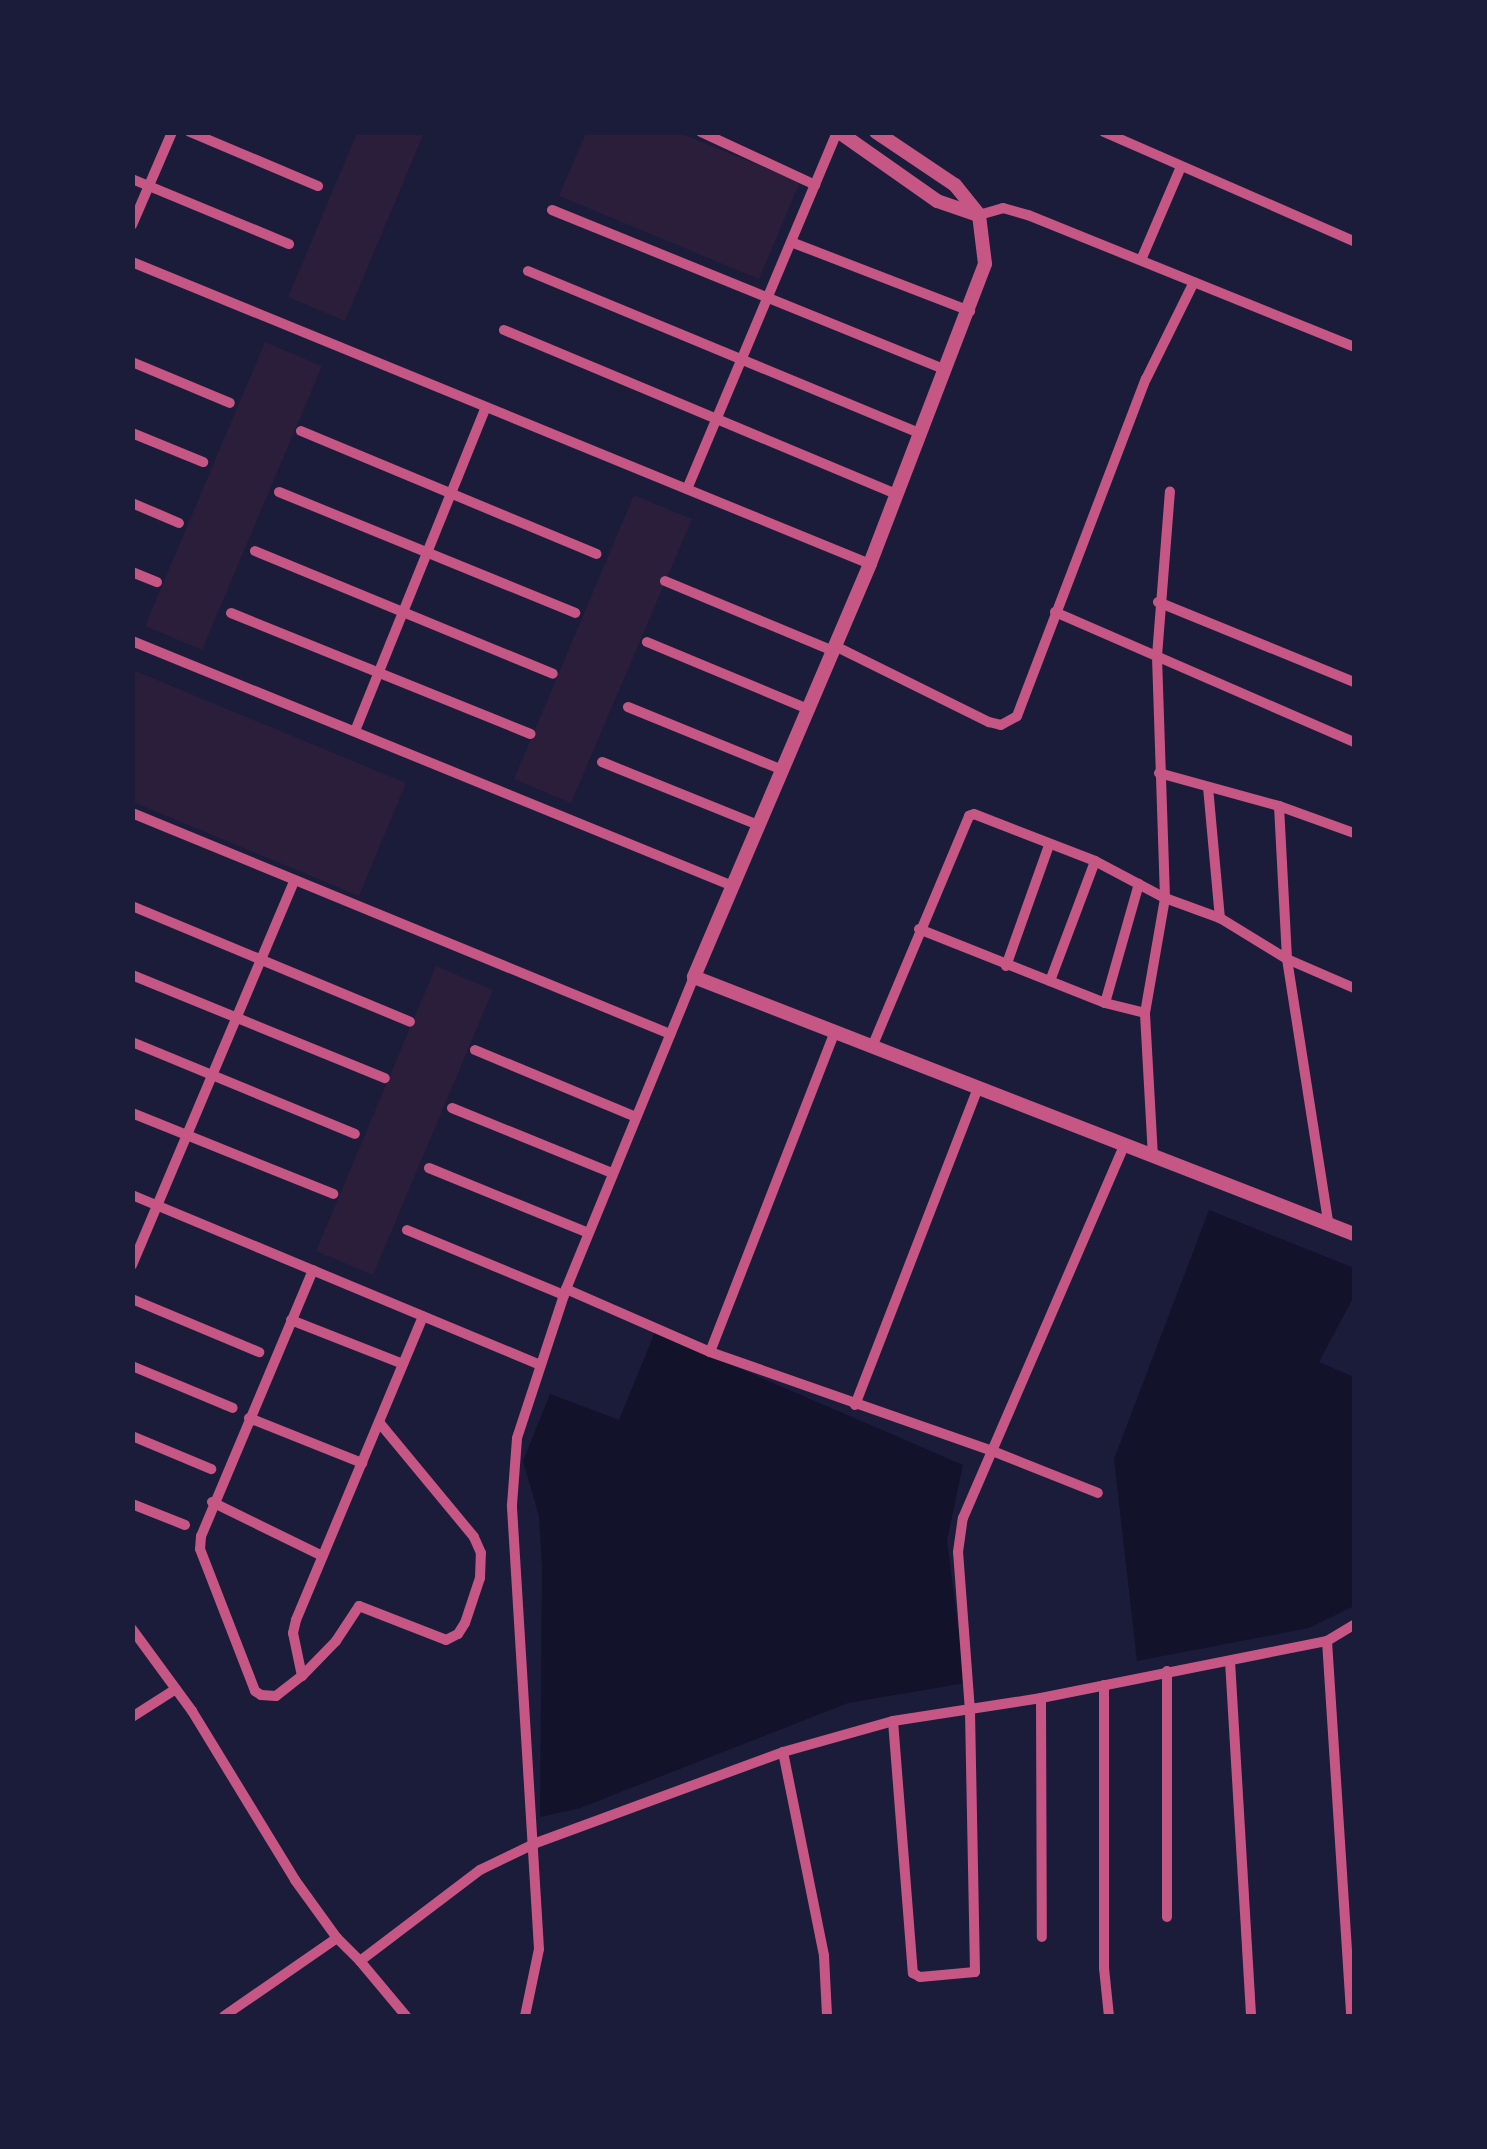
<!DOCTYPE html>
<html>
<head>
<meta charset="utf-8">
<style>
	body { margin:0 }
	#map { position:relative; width:1487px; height:2149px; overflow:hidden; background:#1b1b3a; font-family:Manrope,sans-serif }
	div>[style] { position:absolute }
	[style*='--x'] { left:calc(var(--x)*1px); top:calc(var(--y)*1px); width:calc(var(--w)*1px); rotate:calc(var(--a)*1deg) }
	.green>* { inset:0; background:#2a1e3b }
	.water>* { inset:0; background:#12122b }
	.minor>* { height:10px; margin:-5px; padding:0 5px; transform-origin:5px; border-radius:5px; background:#c65784 }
	.tertiary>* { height:14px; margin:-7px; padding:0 7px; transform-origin:7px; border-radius:7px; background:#c65784 }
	span { translate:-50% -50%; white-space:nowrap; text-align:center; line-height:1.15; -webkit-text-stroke:10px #1b1b3a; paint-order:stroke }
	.frame { position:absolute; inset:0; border:135px solid #1b1b3a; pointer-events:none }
</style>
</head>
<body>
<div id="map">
	<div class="green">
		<i style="clip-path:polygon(357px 133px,424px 133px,345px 321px,288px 297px)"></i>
		<i style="clip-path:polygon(586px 133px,680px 133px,800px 182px,759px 279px,559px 196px)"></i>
		<i style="clip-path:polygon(265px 342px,322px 366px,202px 650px,145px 626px)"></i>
		<i style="clip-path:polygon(634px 495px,692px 519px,571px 803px,514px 779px)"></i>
		<i style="clip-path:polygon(133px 670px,406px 783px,359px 896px,133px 802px)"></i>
		<i style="clip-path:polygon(436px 966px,493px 990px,373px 1275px,316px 1251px)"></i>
	</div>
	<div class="water">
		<i style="clip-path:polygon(1209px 1210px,1354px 1268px,1354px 1296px,1319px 1362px,1354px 1377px,1354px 1606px,1309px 1628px,1137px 1661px,1114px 1459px)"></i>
		<i style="clip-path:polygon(655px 1332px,963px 1465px,947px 1540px,965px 1683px,848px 1703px,580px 1808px,540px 1817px,542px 1566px,539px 1516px,523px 1461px,550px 1394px,619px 1420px)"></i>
	</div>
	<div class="minor">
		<i style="--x:190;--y:132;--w:139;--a:22.9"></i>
		<i style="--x:701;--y:132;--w:126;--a:24.9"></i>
		<i style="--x:1104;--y:132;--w:273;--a:23.6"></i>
		<i style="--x:132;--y:179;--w:170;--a:22.5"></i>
		<i style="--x:552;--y:210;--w:425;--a:22.1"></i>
		<i style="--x:979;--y:215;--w:25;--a:-16"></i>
		<i style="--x:1003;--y:208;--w:26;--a:16"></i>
		<i style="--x:1028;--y:215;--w:352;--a:22"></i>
		<i style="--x:132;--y:225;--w:101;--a:-66.7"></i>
		<i style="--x:791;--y:242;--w:192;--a:21.1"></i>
		<i style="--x:1141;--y:260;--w:99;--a:-66.8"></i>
		<i style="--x:132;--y:262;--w:797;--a:22.26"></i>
		<i style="--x:528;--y:271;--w:425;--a:22.5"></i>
		<i style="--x:504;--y:330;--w:426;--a:22.7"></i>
		<i style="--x:132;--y:362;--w:106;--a:22.7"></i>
		<i style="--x:301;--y:431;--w:320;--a:22.6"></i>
		<i style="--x:132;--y:433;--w:77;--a:22.2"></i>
		<i style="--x:687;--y:489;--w:387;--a:-67.2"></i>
		<i style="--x:279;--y:492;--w:320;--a:22.2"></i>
		<i style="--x:132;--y:503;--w:51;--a:23.1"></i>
		<i style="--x:255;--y:551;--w:322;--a:22.4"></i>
		<i style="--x:132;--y:572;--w:27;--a:22"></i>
		<i style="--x:665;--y:581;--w:182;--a:22.6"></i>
		<i style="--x:1158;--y:602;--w:212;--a:22.2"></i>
		<i style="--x:1055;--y:612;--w:326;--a:23.5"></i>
		<i style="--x:231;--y:613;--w:323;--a:22"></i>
		<i style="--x:132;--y:641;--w:649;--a:22.18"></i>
		<i style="--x:647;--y:642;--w:174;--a:22.6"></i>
		<i style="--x:835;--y:646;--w:172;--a:26.3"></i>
		<i style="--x:989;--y:722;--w:12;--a:14"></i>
		<i style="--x:1001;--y:725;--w:18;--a:-29"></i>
		<i style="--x:1017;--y:716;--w:361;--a:-69.1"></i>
		<i style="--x:1146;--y:379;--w:108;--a:-63.7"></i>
		<i style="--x:628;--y:707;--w:166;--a:22.2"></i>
		<i style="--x:355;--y:731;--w:349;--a:-68"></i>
		<i style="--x:602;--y:762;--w:168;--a:22"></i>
		<i style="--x:1159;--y:773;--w:124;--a:15.4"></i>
		<i style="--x:1279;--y:806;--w:80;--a:19.8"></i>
		<i style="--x:1208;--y:787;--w:132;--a:84.8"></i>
		<i style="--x:1279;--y:806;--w:153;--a:87"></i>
		<i style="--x:1287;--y:959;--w:270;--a:81.1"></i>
		<i style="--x:132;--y:813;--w:582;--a:22.33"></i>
		<i style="--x:132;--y:906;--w:301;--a:22.6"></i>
		<i style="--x:919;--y:929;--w:200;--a:21.7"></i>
		<i style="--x:1105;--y:1003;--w:41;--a:14"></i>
		<i style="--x:1006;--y:966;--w:128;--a:-70.4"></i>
		<i style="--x:132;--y:975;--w:273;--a:22.2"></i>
		<i style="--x:1050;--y:981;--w:128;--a:-69.4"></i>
		<i style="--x:1105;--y:1003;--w:124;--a:-74.1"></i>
		<i style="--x:132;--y:1042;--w:241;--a:22.4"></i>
		<i style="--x:872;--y:1047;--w:251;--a:-67.2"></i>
		<i style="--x:969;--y:816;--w:5;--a:-22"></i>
		<i style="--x:974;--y:814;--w:130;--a:21.2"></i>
		<i style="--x:1095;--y:861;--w:79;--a:27.9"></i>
		<i style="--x:1165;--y:898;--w:59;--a:20"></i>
		<i style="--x:1220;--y:918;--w:79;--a:31.5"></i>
		<i style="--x:1287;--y:959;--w:73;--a:23.4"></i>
		<i style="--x:475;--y:1050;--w:174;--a:22.6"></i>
		<i style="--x:452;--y:1108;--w:173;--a:22.1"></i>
		<i style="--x:132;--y:1113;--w:217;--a:21.9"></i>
		<i style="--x:1153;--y:1157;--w:144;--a:-93.2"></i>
		<i style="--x:1145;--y:1013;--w:117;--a:-80.1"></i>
		<i style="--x:1165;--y:898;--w:242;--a:-91.9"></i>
		<i style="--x:1157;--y:656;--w:165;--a:-85.5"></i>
		<i style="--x:429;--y:1168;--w:172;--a:22.2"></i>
		<i style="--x:132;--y:1195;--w:440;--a:22.6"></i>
		<i style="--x:407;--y:1230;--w:170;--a:22.5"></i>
		<i style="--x:132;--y:1265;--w:417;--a:-67.1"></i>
		<i style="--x:313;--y:1270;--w:289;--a:112.8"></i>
		<i style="--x:201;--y:1536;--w:13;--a:94"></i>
		<i style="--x:200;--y:1549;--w:152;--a:68.8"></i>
		<i style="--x:255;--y:1691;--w:7;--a:34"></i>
		<i style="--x:261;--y:1695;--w:15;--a:4"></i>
		<i style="--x:276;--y:1696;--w:33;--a:-38"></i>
		<i style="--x:302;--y:1676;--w:49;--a:-45.8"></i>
		<i style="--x:336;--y:1641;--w:42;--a:-56.7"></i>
		<i style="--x:359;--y:1606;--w:93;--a:21.3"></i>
		<i style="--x:446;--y:1640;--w:13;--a:-27"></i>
		<i style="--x:458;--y:1634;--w:13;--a:-58"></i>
		<i style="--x:465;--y:1623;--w:47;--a:-71.6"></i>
		<i style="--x:480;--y:1578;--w:25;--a:-88"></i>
		<i style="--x:481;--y:1553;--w:17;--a:-114"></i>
		<i style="--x:474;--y:1537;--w:149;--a:-129.6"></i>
		<i style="--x:566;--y:1289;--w:157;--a:23.6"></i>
		<i style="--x:710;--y:1352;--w:297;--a:19.3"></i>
		<i style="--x:990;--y:1450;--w:116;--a:21.7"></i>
		<i style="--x:132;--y:1299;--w:138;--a:22.7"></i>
		<i style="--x:291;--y:1320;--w:120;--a:21.4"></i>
		<i style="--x:710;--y:1352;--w:344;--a:-68.7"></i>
		<i style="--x:132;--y:1366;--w:109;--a:22.6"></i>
		<i style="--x:855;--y:1405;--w:340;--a:-68.8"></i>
		<i style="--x:249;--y:1418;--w:122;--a:21.7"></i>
		<i style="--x:132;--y:1436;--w:86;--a:22.7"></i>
		<i style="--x:212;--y:1502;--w:123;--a:26.1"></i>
		<i style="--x:132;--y:1504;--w:57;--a:21.6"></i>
		<i style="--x:132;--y:1629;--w:102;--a:53.8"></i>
		<i style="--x:192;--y:1711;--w:198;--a:58.6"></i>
		<i style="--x:295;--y:1880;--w:72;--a:54.1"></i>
		<i style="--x:1327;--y:1641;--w:376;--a:86.3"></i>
		<i style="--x:1230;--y:1661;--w:356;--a:86.6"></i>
		<i style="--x:302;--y:1676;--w:44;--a:-101.8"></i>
		<i style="--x:293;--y:1633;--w:13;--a:-77"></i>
		<i style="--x:296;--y:1620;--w:329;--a:-67.3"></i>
		<i style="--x:1104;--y:1685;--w:283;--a:90"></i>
		<i style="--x:1104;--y:1968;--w:48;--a:84.1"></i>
		<i style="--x:1041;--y:1698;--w:239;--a:89.8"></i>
		<i style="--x:132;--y:1717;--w:52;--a:-32.5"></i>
		<i style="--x:893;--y:1721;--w:253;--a:85.5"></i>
		<i style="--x:913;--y:1973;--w:8;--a:30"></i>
		<i style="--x:920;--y:1977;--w:55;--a:-5.2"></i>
		<i style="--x:975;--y:1972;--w:261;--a:-91.1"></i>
		<i style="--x:970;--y:1711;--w:159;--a:-94.3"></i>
		<i style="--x:958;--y:1552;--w:34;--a:-82"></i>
		<i style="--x:963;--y:1518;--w:408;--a:-66.6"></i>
		<i style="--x:783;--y:1752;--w:208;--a:78.6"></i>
		<i style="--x:824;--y:1956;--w:60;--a:87.1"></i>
		<i style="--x:1167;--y:1917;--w:246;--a:-90"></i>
		<i style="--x:360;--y:1961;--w:72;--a:50.1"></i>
		<i style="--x:224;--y:2016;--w:137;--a:-34.6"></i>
		<i style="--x:337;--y:1938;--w:33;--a:45"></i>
		<i style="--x:360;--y:1961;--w:151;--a:-37.2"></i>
		<i style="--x:480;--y:1870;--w:62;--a:-25.7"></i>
		<i style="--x:536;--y:1843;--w:263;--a:-20.2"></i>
		<i style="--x:783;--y:1752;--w:114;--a:-15.7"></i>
		<i style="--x:893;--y:1721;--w:150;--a:-8.8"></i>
		<i style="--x:1041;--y:1698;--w:292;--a:-11.3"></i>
		<i style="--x:1327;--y:1641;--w:31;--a:-31"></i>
		<i style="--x:525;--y:2016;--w:68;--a:-78.2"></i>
		<i style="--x:539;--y:1949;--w:445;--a:-93.5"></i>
		<i style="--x:512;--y:1505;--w:67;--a:-85.7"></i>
		<i style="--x:517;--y:1438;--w:157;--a:-71.8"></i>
		<i style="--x:566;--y:1289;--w:337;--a:-67.7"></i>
	</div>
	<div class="tertiary">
		<i style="--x:839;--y:132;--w:120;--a:35.1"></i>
		<i style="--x:937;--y:201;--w:43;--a:18.9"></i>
		<i style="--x:876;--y:132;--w:95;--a:33.9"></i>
		<i style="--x:955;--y:185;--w:38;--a:51"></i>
		<i style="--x:979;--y:215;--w:49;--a:83"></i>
		<i style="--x:985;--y:264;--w:321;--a:111"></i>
		<i style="--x:870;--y:564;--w:449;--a:113.1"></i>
		<i style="--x:694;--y:977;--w:708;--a:21.28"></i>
	</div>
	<div class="frame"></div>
</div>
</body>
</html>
